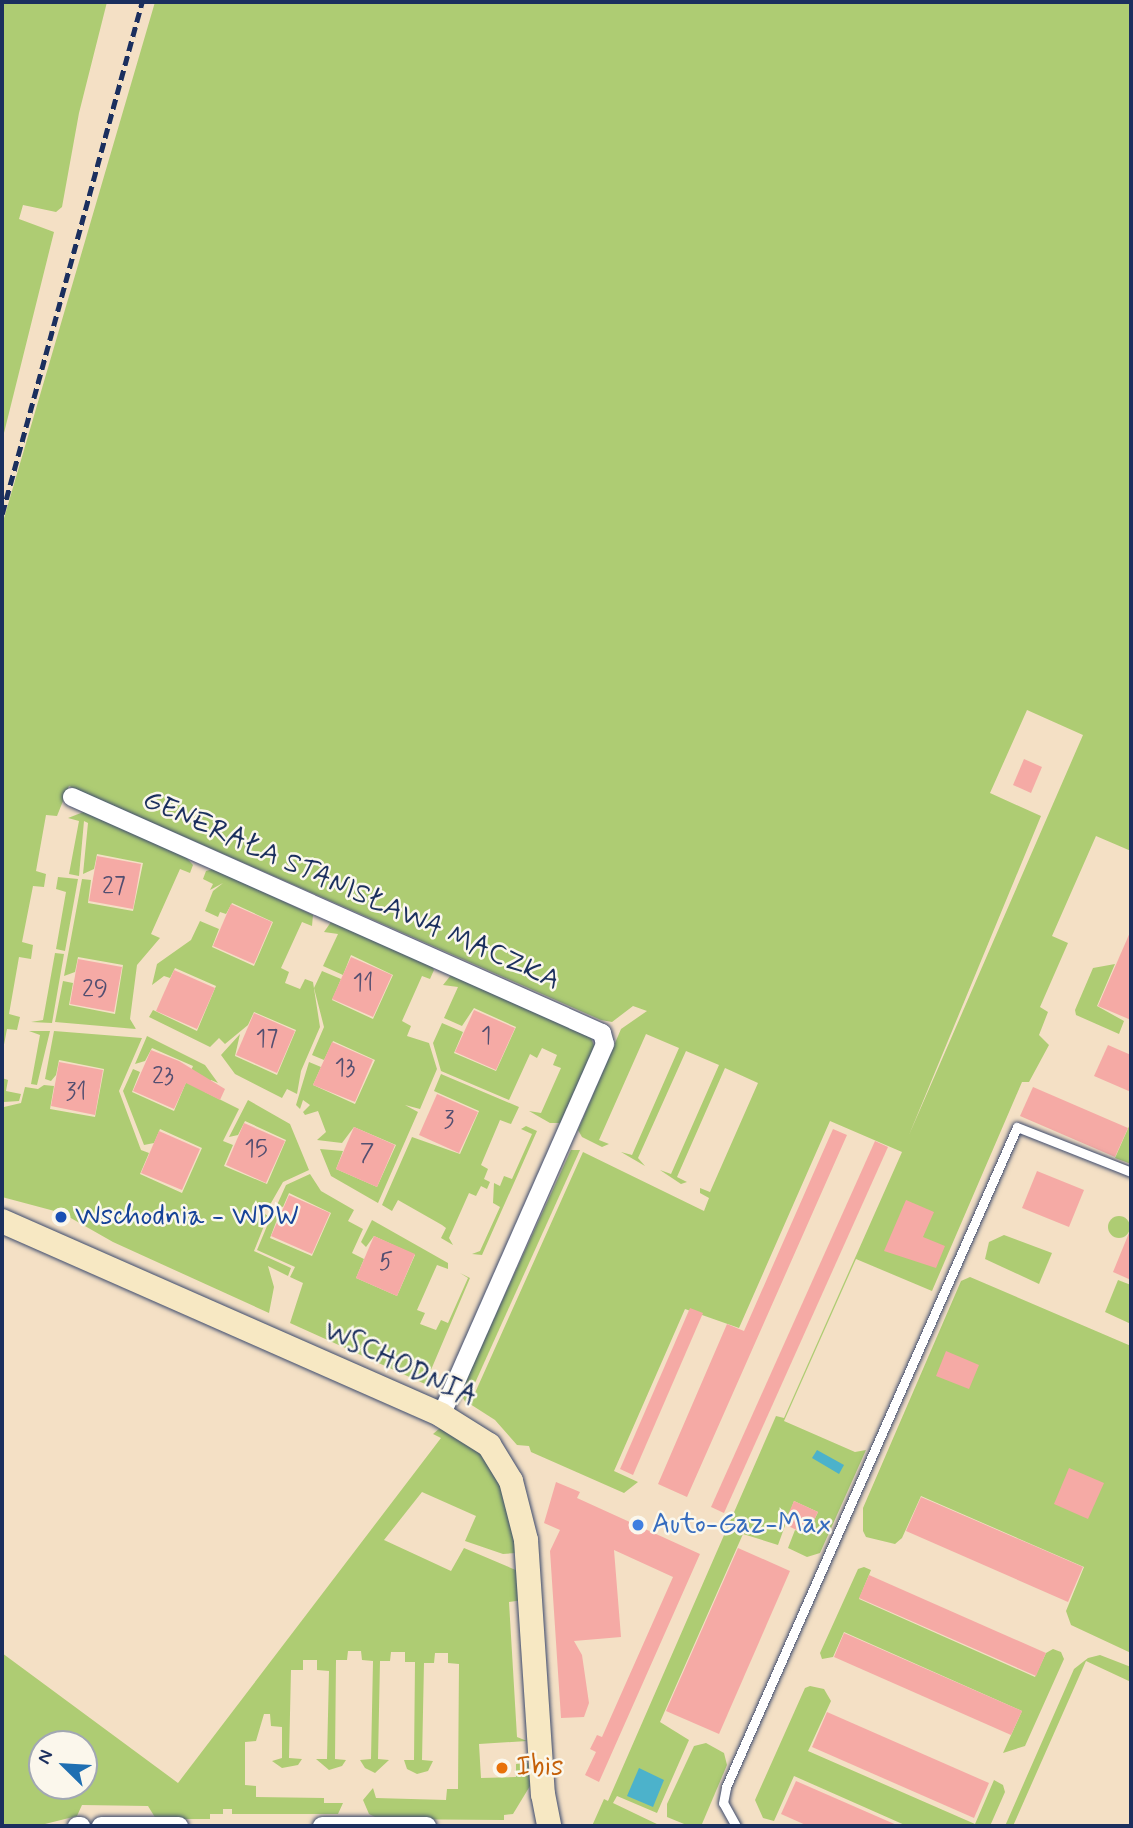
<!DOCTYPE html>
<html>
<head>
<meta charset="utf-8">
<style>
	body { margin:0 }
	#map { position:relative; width:1133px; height:1828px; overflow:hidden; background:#f4e0c5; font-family:Mynerve,sans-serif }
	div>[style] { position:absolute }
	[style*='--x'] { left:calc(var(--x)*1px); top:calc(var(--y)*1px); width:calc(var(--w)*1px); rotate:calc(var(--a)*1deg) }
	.green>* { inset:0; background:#aecc73 }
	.round { border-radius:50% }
	.water>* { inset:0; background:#4cb2cb }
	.building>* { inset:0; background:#f5aaa5 }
	.roads { filter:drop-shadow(0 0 2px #3c4a6d) drop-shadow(0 0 2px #3c4a6d) }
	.lane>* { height:9px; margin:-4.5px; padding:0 4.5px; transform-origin:4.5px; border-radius:4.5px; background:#fff }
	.street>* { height:18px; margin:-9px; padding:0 9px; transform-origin:9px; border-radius:9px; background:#fff }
	.secondary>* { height:24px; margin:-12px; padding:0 12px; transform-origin:12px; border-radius:12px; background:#f7e8c3 }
	.rail>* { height:4.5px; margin-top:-2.25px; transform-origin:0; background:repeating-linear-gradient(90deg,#1b2f5e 0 10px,transparent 0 15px) }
	.dots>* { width:19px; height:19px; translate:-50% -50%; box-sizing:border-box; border:4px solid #fbf7ec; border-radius:50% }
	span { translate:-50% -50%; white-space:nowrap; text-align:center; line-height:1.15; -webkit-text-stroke:5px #fbf7ec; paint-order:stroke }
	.number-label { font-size:24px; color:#524e70 }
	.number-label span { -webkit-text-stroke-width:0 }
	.street-label { font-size:28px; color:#1b2f5e }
	.transit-label { font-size:28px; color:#164399 }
	.left { translate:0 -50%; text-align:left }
	.shop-label { font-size:28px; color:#366cbe }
	.food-label { font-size:28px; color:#c56008 }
	.frame { position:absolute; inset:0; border:4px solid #1b2f5e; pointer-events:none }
	.north { position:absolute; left:28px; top:1730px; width:70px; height:70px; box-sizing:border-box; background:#fbf7ec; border:2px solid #a1a7b3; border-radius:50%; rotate:294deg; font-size:19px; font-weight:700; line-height:28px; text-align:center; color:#1b2f5e }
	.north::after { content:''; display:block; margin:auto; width:24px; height:32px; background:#1f6fb2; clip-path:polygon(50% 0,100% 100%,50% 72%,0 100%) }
</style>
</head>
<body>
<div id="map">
	<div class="green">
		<i style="clip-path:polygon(2px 2px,107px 2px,79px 113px,62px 207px,56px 212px,23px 205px,19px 219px,54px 232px,2px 441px)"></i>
		<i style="clip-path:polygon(evenodd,155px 2px,1131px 2px,1131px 851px,1096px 836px,1052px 936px,1068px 943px,1040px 1007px,1048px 1012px,1039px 1035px,1049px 1045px,1029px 1082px,1022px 1082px,932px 1291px,856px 1259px,784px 1421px,855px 1452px,866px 1450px,820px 1553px,807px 1557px,788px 1548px,795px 1530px,807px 1535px,818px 1512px,794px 1501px,778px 1545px,743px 1534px,660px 1722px,689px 1740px,657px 1813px,617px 1796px,613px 1803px,661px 1826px,592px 1826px,604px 1799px,608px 1801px,776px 1416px,784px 1418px,902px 1152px,830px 1121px,739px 1328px,685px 1309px,614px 1471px,638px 1482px,624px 1493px,531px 1452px,529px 1446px,517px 1445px,495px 1420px,470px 1404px,583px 1152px,704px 1211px,709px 1198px,700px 1193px,700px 1188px,710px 1192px,758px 1083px,725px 1068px,677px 1177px,687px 1182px,681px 1184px,660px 1170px,671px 1174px,719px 1065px,686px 1051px,638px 1158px,645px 1166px,621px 1152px,632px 1155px,679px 1048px,646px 1034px,599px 1140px,609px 1144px,602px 1147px,582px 1137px,578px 1130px,621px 1029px,647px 1011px,633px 1006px,612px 1022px,601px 1020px,69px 786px,57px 816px,46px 815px,36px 871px,46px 874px,44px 887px,33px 886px,22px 942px,33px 945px,31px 959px,19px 957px,9px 1014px,20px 1017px,17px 1030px,7px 1029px,2px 1055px,2px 525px,155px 2px,1027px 710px,1083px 735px,909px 1135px,1041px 816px,990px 793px,1027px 710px)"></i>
		<i style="clip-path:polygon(86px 811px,184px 855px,193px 865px,190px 873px,180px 869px,151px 934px,160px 938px,137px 965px,130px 1019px,136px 1029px,55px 1022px,63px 981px,73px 983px,69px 1005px,115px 1014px,123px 965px,78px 957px,75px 972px,64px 976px,82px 879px,91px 880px,88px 903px,133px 911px,143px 863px,97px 854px,94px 869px,83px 874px,88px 823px,84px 821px,79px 876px,69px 874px,79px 821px,68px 818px)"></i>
		<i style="clip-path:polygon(213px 869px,313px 915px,312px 926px,302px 922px,281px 968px,289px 972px,285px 983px,300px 989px,305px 979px,313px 982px,320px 1027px,301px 1071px,297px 1094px,287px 1089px,282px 1098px,235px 1074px,221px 1055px,240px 1034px,235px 1056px,277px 1075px,296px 1030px,254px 1012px,248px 1025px,225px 1044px,219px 1038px,210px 1047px,149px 1017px,153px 1010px,197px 1031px,216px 986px,175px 968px,170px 978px,164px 976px,152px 985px,157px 964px,191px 940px,200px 921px,219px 929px,212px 947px,254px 966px,273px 922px,232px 903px,226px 914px,220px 912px,218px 917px,205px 911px,213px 891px,223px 883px,210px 890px,213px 884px,203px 879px,206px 871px)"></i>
		<i style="clip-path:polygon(58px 877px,78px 879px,65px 951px,56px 949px,66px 892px,56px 889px)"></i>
		<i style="clip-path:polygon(331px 922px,431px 964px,434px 970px,430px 979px,422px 976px,402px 1021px,411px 1026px,407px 1036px,429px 1043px,437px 1069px,420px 1109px,405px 1105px,418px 1112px,378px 1203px,331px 1176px,320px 1149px,343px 1151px,336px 1169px,377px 1187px,396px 1145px,354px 1127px,342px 1143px,317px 1140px,326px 1132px,318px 1111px,305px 1115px,303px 1112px,310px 1105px,303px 1100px,300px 1109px,296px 1105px,309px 1062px,321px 1067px,313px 1085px,355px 1104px,375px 1060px,333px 1041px,324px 1060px,312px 1055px,324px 1027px,314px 988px,322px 971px,341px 979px,332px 1000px,373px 1019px,393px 975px,351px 955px,343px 975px,323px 966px,338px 934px,324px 932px)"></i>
		<i style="clip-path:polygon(55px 953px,64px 954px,52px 1023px,31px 1022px,43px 1020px)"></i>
		<i style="clip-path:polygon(1115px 964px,1097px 1006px,1124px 1021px,1119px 1034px,1076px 1015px,1075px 1010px,1093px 968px)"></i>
		<i style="clip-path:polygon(451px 975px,589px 1033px,595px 1048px,560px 1123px,550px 1123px,529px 1111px,541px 1113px,561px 1068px,553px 1065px,557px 1055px,542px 1048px,537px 1058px,530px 1054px,509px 1100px,441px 1071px,433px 1043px,442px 1023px,463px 1032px,454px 1053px,496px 1071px,516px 1027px,474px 1008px,462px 1026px,444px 1018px,458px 987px,443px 985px)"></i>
		<i style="clip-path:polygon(29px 1031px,50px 1031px,37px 1085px,31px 1084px,40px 1035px)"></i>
		<i style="clip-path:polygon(54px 1031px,142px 1038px,119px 1091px,141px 1150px,149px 1153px,140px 1174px,182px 1193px,202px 1148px,160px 1129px,154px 1143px,144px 1145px,123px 1091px,133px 1069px,140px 1072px,132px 1092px,174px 1111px,193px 1066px,152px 1048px,145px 1061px,135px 1064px,147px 1036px,205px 1065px,218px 1083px,211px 1080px,205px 1092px,239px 1109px,223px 1141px,233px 1145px,224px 1166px,267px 1184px,286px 1140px,245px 1121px,238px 1135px,229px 1137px,248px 1100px,290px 1124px,309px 1170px,283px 1182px,267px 1210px,255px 1208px,268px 1216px,254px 1251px,291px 1268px,288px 1276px,268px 1266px,274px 1287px,269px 1313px,113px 1242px,62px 1213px,2px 1197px,2px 1078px,8px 1080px,6px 1091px,21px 1094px,19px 1101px,4px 1102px,4px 1107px,21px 1103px,25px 1087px,38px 1089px,44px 1085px,54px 1086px,50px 1109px,95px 1117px,104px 1069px,59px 1060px,56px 1075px,51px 1081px,45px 1079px)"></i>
		<i style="clip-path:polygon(441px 1074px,519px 1107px,511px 1124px,500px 1120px,481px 1165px,488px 1169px,484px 1179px,490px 1182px,487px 1189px,481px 1186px,476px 1196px,469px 1193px,449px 1238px,453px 1245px,441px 1238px,446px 1228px,442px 1225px,398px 1200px,392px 1211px,382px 1205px,412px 1137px,460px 1154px,479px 1111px,434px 1091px)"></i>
		<i style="clip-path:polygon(1130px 1124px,1131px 1124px,1131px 1164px,1115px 1158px)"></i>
		<i style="clip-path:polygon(526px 1126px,537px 1131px,482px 1255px,472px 1254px,480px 1251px,500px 1207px,493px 1203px,494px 1183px,500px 1186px,504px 1176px,512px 1179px,532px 1134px,521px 1129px)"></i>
		<i style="clip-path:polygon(571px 1150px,580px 1150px,466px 1403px,460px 1393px)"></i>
		<i style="clip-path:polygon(310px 1174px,321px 1191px,354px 1210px,348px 1221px,363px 1229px,352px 1253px,364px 1259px,356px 1278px,397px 1296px,415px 1255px,374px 1236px,366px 1247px,361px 1242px,372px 1220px,448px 1263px,448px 1269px,437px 1265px,417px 1310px,425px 1313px,420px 1324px,436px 1330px,441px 1320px,448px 1323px,468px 1278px,460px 1273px,470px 1278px,425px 1384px,290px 1323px,303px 1283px,290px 1277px,295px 1267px,257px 1250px,272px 1214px,278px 1217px,270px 1238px,312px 1256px,331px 1213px,289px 1193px,283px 1207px,277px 1205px,286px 1185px)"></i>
		<i class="round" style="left:1108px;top:1216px;width:22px;height:22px"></i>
		<i style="clip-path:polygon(1004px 1235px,1052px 1253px,1039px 1284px,985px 1259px,989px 1242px)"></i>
		<i style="clip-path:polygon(970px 1277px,1131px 1346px,1131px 1653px,1071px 1625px,1066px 1611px,1084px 1567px,921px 1496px,902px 1538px,895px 1544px,866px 1537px,863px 1531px,863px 1508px,961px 1281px)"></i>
		<i style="clip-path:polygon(1118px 1280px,1131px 1285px,1131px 1324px,1105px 1312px)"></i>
		<i style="clip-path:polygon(evenodd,440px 1428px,474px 1442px,507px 1497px,516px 1553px,503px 1554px,465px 1541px,476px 1516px,422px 1492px,384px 1540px,451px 1571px,464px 1548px,518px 1571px,523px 1600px,509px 1602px,517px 1737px,527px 1741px,479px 1744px,481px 1778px,516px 1777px,516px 1764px,528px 1763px,530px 1786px,513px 1814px,504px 1815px,504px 1820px,379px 1819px,369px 1814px,363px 1800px,373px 1788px,376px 1798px,446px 1800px,447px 1789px,458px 1789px,459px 1664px,448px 1663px,448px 1653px,435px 1653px,434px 1663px,424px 1663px,422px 1760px,433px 1761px,428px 1771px,417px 1774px,407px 1769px,404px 1760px,414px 1760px,415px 1662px,405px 1662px,405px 1652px,391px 1652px,390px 1661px,380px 1661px,378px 1759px,389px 1760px,375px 1773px,365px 1768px,360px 1760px,371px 1759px,373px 1661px,362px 1660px,361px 1651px,348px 1651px,347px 1660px,336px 1660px,335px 1759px,346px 1760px,342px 1766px,329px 1770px,316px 1759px,327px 1759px,329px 1671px,317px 1670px,317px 1660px,303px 1660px,303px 1670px,291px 1670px,289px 1758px,302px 1759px,298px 1765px,282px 1768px,272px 1761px,282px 1758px,282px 1727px,271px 1726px,270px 1714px,264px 1714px,256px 1741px,245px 1742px,245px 1785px,256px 1786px,256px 1797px,324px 1798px,324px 1803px,343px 1803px,338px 1814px,232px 1814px,232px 1809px,223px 1809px,223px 1814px,210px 1814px,210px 1819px,156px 1819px,148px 1806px,82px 1805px,77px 1816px,37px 1826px,2px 1826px,2px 1653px,178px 1783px,441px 1438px,433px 1434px,440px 1428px,42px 1744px,84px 1744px,84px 1786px,42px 1786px,42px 1744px)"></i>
		<i style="clip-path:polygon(864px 1567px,871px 1570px,859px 1599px,1035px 1677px,1046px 1653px,1053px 1649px,1061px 1652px,1064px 1659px,1025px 1746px,1003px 1753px,1022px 1711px,844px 1632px,833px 1657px,822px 1659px,820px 1653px,858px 1569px)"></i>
		<i style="clip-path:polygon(1100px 1655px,1131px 1667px,1131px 1682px,1086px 1661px,1013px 1826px,1005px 1826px,1074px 1669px,1088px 1658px)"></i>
		<i style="clip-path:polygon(810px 1686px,824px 1689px,831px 1701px,808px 1751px,975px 1824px,994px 1780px,1003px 1785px,1005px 1792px,990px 1826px,907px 1826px,794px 1776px,774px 1821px,763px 1818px,755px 1800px,805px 1688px)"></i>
		<i style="clip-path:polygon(706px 1743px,724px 1753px,727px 1765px,702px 1824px,689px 1826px,667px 1817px,667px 1804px,694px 1746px)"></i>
	</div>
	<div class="water">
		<i style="clip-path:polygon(817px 1450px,844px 1465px,839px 1474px,812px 1458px)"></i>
		<i style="clip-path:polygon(639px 1768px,664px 1780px,653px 1807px,627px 1796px)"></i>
	</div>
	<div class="building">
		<i style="clip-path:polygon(1024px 759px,1042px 767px,1031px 793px,1013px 785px)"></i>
		<i style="clip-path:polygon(97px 856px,141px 864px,133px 909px,89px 901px)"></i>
		<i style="clip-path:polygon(231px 904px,272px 922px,254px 964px,213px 946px)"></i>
		<i style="clip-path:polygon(1131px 930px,1131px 1020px,1098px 1006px)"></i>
		<i style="clip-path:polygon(351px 957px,392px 975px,373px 1017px,332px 999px)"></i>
		<i style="clip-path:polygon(78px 959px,122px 967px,114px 1012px,70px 1004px)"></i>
		<i style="clip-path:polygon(174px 970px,215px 988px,197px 1029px,156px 1011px)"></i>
		<i style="clip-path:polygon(474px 1010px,515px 1028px,496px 1070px,455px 1052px)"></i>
		<i style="clip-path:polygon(254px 1013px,295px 1031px,277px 1073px,236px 1055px)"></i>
		<i style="clip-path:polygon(332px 1042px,373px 1060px,355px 1102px,313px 1085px)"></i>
		<i style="clip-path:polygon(1108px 1045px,1131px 1055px,1131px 1092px,1094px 1076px)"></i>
		<i style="clip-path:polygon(151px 1050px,179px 1061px,225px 1089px,220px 1100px,186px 1083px,174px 1109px,133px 1091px)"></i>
		<i style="clip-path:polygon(59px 1062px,103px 1070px,95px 1115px,51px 1106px)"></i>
		<i style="clip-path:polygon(1033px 1087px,1128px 1128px,1115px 1157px,1020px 1116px)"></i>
		<i style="clip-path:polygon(437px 1094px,478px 1112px,459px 1153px,419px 1135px)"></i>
		<i style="clip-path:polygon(244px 1123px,285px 1141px,266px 1183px,226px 1165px)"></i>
		<i style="clip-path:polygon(354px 1127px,395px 1145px,377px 1187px,336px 1169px)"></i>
		<i style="clip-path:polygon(833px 1129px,847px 1135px,687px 1497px,658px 1484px,727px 1324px,744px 1331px)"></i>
		<i style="clip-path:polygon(159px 1131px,200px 1149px,182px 1190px,141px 1173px)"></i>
		<i style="clip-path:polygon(875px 1141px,888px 1147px,724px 1513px,711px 1507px)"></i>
		<i style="clip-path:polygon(1037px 1171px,1084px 1190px,1069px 1227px,1022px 1208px)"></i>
		<i style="clip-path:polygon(289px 1195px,330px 1213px,312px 1254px,271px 1236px)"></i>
		<i style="clip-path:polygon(906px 1200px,934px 1212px,923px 1237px,945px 1246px,936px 1268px,884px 1251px)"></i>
		<i style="clip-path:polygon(1131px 1228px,1131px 1280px,1113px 1272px)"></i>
		<i style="clip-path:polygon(374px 1236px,415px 1254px,397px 1296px,356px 1278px)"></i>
		<i style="clip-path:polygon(690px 1308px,703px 1313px,633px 1475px,620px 1469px)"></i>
		<i style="clip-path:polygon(946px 1351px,979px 1365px,969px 1389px,936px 1376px)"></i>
		<i style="clip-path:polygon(1069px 1468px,1104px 1483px,1088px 1519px,1054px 1504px)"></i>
		<i style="clip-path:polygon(556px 1482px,580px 1492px,577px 1498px,700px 1554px,599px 1782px,585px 1775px,596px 1752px,590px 1749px,597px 1735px,602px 1737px,673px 1577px,614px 1550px,621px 1637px,574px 1641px,582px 1655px,589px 1703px,584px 1717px,561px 1718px,550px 1551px,560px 1530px,544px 1523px)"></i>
		<i style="clip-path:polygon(921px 1497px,1083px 1567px,1068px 1602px,906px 1531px)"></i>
		<i style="clip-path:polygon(794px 1501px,818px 1512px,807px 1535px,784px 1524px)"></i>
		<i style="clip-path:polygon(738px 1548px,790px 1571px,719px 1734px,666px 1711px)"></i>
		<i style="clip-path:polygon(869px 1575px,1046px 1653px,1036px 1676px,859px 1598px)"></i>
		<i style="clip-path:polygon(844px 1633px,1022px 1711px,1011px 1735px,834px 1657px)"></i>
		<i style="clip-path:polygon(827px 1712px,989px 1783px,974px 1818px,812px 1747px)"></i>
		<i style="clip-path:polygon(796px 1781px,899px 1826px,808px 1826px,781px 1814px)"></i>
	</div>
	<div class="roads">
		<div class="lane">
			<i style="--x:736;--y:1826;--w:26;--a:-119"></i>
			<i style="--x:723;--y:1803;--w:16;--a:-79"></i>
			<i style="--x:726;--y:1787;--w:721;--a:-66.21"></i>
			<i style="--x:1017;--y:1127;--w:123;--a:21.5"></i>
		</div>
		<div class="street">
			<i style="--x:72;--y:797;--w:580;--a:24"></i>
			<i style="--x:602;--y:1033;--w:11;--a:75"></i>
			<i style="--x:605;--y:1044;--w:406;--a:113.8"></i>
			<i style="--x:77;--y:1826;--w:4;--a:0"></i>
			<i style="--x:101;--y:1826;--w:78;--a:0"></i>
			<i style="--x:322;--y:1826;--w:105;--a:0"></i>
		</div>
		<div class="secondary">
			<i style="--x:2;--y:1221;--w:480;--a:23.8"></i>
			<i style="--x:441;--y:1415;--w:57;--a:32"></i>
			<i style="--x:489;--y:1445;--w:42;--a:58.6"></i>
			<i style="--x:511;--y:1481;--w:61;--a:75.7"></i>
			<i style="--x:526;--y:1540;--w:255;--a:86.2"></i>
			<i style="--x:543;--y:1794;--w:33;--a:79"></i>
		</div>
	</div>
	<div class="rail">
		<i style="--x:2;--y:514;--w:531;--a:-74.71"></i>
	</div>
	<div class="dots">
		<i style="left:61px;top:1217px;background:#1a4fb4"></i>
		<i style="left:638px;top:1525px;background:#3f7fe0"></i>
		<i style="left:502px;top:1768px;background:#e8710a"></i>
	</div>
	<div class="number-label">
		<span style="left:114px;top:887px">27</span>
		<span style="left:363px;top:984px">11</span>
		<span style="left:95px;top:990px">29</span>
		<span style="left:486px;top:1037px">1</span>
		<span style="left:267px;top:1040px">17</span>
		<span style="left:345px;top:1069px">13</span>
		<span style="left:163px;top:1077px">23</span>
		<span style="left:76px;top:1093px">31</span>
		<span style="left:449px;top:1121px">3</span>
		<span style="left:256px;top:1150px">15</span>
		<span style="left:367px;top:1154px">7</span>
		<span style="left:386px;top:1263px">5</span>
	</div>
	<div class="street-label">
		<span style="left:351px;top:891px;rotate:24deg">GENERAŁA STANISŁAWA MACZKA</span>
		<span style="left:400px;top:1365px;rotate:25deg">WSCHODNIA</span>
	</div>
	<div class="transit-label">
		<span class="left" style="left:75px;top:1217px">Wschodnia - WDW</span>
	</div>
	<div class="shop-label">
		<span class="left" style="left:652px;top:1525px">Auto-Gaz-Max</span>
	</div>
	<div class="food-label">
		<span class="left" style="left:516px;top:1768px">Ibis</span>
	</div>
	<div class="frame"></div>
	<div class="north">N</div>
</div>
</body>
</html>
